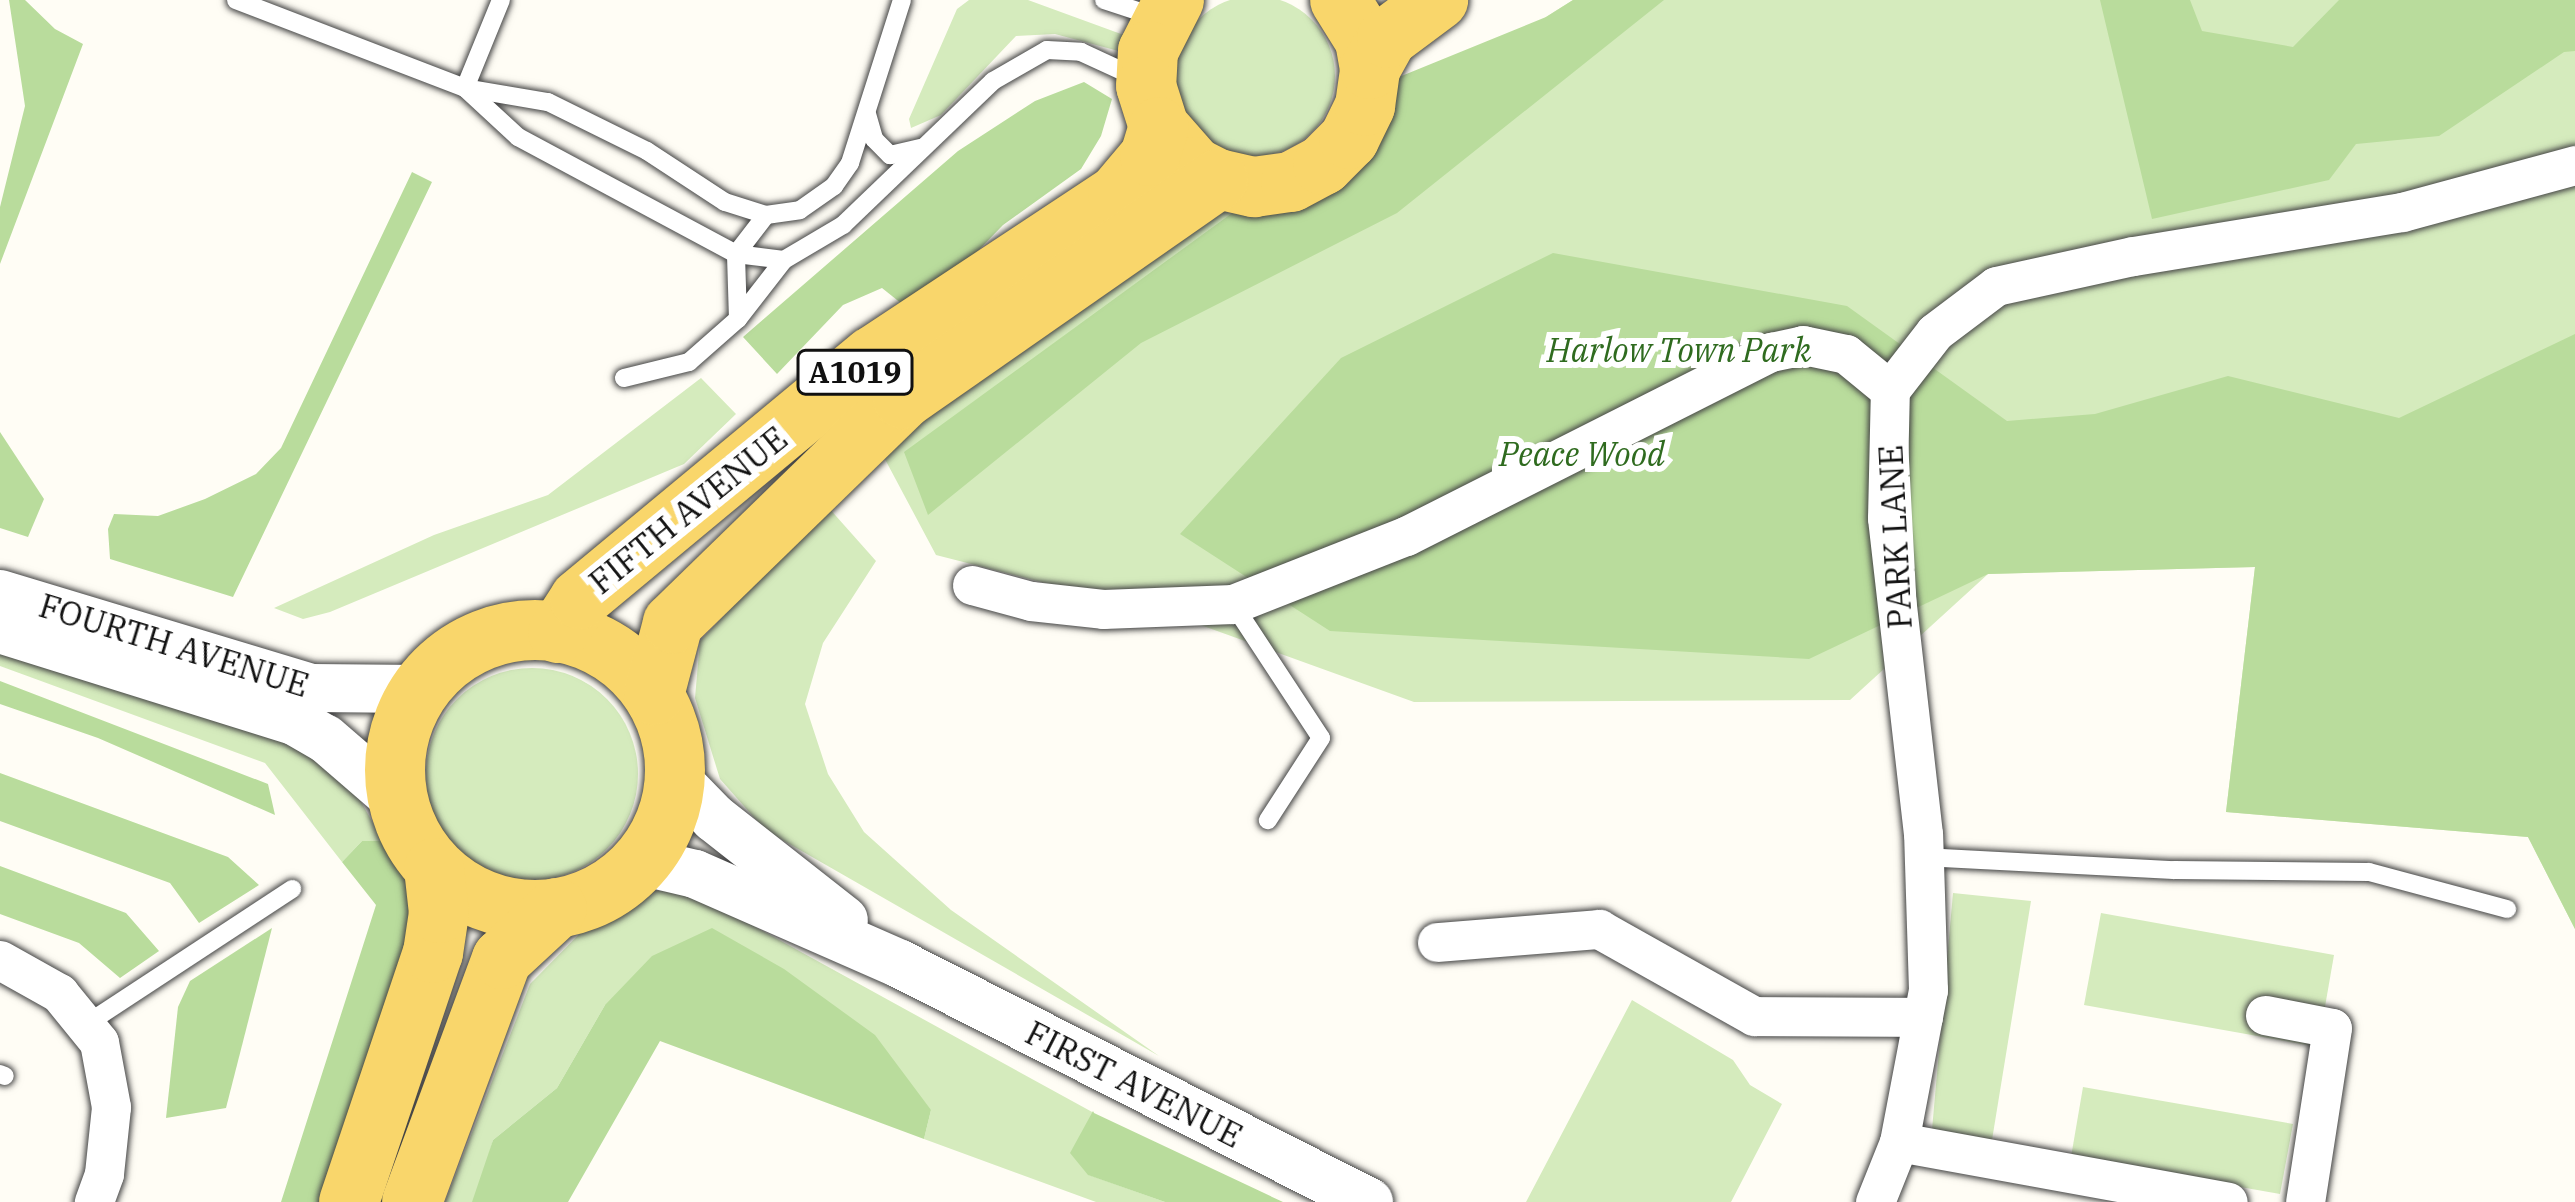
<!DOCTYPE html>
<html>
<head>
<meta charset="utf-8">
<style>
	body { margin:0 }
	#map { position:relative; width:2575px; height:1202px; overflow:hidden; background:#fffdf5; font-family:"IBM Plex Serif",serif }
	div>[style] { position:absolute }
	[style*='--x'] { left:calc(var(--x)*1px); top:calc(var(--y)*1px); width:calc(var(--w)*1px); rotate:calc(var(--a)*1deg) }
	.green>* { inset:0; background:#d5ebbd }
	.round { border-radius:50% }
	.forest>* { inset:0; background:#b9dc9c }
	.roads { filter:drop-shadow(0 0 3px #444) drop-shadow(0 0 3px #444) }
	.service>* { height:18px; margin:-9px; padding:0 9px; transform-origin:9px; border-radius:9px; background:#fff }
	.minor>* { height:39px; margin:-19.5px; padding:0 19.5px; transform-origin:19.5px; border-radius:19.5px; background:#fff }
	.tertiary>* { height:48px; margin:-24px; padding:0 24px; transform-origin:24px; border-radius:24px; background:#fff }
	.primary>* { height:60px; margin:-30px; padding:0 30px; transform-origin:30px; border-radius:30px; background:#f9d66b }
	.primary>.ring { margin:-30px; padding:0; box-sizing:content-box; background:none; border:60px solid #f9d66b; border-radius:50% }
	span { translate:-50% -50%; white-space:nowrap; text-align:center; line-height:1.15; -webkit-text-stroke:12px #fff; paint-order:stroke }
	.shield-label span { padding:3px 9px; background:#fff; border:3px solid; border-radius:9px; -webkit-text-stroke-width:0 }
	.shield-label { font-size:30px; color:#111; font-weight:700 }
	.park-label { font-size:33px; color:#2f6b1f; font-style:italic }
	.street-label { font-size:33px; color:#111 }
</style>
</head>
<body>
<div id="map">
	<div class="green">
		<i class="round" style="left:1175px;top:-4px;width:160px;height:160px"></i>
		<i style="clip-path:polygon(969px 0,1028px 0,1132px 38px,1126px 53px,1055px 34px,1016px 36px,941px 115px,911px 128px,909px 119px,957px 9px)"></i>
		<i style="clip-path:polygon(1573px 0,2575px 0,2575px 929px,2528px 837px,2226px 812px,2255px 567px,1988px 574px,1850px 700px,1414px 702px,1181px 618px,936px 555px,879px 448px,1218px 179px,1310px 199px,1345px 186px,1546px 17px)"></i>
		<i style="clip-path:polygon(701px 378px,736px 414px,684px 464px,330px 612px,303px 619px,274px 608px,434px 535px,548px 495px)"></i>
		<i style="clip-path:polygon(828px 507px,876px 561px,823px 643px,805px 704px,828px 774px,864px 832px,951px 910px,1159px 1056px,765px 830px,720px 779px,695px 698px,700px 641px)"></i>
		<i style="clip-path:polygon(0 643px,273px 726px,346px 775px,383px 841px,362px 841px,342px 862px,265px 763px,0 666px)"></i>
		<i class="round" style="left:426px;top:668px;width:212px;height:212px"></i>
		<i style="clip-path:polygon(646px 891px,690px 891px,1094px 1113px,1089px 1175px,1165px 1202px,1096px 1202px,924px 1139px,931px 1110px,605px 1005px,557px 1088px,493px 1140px,475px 1202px,445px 1202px,530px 984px,601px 912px)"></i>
		<i style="clip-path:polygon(1953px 893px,2031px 901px,1992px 1140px,1932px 1130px)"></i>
		<i style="clip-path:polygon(2101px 913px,2334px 955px,2318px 1047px,2084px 1005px)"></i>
		<i style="clip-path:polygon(1632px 1000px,1733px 1060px,1750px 1085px,1782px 1104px,1731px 1202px,1526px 1202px)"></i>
		<i style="clip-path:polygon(2083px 1087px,2293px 1124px,2280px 1194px,2071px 1157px)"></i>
	</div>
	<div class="forest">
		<i style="clip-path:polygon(9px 0,25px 0,55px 29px,83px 44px,0 264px,0 207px,25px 106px)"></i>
		<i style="clip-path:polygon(1573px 0,1664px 0,1397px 213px,1141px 343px,928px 515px,904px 452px,1272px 184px,1310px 199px,1345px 186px,1367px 163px,1399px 77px,1546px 17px)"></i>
		<i style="clip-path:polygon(2100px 0,2190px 0,2202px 31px,2293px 47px,2339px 0,2575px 0,2575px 51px,2564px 52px,2439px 136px,2356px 144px,2329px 180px,2152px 219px)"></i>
		<i style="clip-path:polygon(1084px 82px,1112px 99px,1101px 136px,1081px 169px,1003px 225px,933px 297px,907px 308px,882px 288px,843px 305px,777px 374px,743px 337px,958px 151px,1035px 101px)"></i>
		<i style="clip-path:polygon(412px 172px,432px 182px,233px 597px,110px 559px,108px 529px,114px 514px,158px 516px,205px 499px,256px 474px,281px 448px)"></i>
		<i style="clip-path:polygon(1553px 253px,1847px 306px,2007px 421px,2095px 414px,2228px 376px,2399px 418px,2575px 334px,2575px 929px,2528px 837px,2226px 812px,2255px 567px,1988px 574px,1809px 659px,1330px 631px,1180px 534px,1341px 358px)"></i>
		<i style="clip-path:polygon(0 432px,44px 499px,28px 537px,0 528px)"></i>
		<i style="clip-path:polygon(0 681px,268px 784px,275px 815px,98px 738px,0 704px)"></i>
		<i style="clip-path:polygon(0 773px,228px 857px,259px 885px,199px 923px,170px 883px,0 821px)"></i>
		<i style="clip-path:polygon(362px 841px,383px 841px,420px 896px,332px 1202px,281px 1202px,376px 905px,342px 862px)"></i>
		<i style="clip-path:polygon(0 866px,126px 913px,159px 951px,120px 978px,79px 943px,0 914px)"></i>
		<i style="clip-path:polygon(272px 928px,226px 1108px,166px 1118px,178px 1007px,190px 981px)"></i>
		<i style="clip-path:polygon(712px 928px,784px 969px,875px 1035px,931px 1110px,924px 1139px,660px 1041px,568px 1202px,472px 1202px,493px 1140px,557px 1088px,605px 1005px,652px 956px)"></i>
		<i style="clip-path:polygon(1093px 1111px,1094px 1113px,1283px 1202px,1165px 1202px,1088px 1175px,1070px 1153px)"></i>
	</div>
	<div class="roads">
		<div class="service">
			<i style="--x:236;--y:0;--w:245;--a:21"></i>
			<i style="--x:465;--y:88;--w:84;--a:9.6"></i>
			<i style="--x:548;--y:102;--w:110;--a:26.3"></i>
			<i style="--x:647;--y:151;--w:93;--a:33.2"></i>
			<i style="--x:725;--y:202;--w:43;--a:17.6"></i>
			<i style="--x:766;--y:215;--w:34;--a:-8"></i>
			<i style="--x:800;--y:210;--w:42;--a:-35.2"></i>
			<i style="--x:834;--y:186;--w:28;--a:-55"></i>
			<i style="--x:850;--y:163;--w:171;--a:-72.3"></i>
			<i style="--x:1104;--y:0;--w:55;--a:18.1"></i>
			<i style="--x:465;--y:88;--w:95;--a:-67.8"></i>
			<i style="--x:466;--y:89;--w:71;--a:42.7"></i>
			<i style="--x:518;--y:137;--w:247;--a:28.2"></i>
			<i style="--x:736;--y:254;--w:48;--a:7.1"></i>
			<i style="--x:867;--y:114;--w:26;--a:74"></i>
			<i style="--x:874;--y:139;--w:23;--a:45"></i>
			<i style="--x:890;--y:155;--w:32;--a:-13"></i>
			<i style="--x:738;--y:319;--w:65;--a:-91.8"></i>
			<i style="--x:736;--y:254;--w:49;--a:-52.4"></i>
			<i style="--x:624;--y:378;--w:67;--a:-13.8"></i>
			<i style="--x:689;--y:362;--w:65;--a:-41.3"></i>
			<i style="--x:738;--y:319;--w:75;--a:-52.1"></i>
			<i style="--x:784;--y:260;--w:69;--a:-30.7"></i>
			<i style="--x:843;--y:225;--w:208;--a:-43.8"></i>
			<i style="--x:993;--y:81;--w:62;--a:-29.9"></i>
			<i style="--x:1047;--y:50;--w:34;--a:3"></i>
			<i style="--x:1081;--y:52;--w:57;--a:24.8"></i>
			<i style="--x:1233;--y:604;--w:160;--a:56.7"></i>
			<i style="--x:1321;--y:738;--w:98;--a:122.9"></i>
			<i style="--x:1923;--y:857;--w:251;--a:3"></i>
			<i style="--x:2174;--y:870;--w:195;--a:0.6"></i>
			<i style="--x:2369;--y:872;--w:143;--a:15"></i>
			<i style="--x:85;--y:1025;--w:248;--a:-33.3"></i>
			<i style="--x:0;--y:1074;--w:5;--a:22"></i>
		</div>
		<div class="minor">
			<i style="--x:972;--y:585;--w:61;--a:15.2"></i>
			<i style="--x:1031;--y:601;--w:72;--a:6.3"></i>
			<i style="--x:1103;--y:609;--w:130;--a:-2.2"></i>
			<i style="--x:1233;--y:604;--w:186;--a:-21.5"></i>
			<i style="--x:1406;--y:536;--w:409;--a:-26.8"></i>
			<i style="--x:1771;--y:352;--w:33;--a:-12"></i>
			<i style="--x:1803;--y:345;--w:44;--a:11.8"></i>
			<i style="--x:1846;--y:354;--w:57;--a:39.3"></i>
			<i style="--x:1437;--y:942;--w:163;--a:-4.6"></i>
			<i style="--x:1599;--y:929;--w:178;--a:29.3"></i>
			<i style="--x:1754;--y:1016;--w:169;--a:0.3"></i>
			<i style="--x:0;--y:960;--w:68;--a:29.2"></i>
			<i style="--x:59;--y:993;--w:63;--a:50.8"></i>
			<i style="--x:99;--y:1042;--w:66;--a:79.5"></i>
			<i style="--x:111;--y:1107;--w:67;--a:96"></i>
			<i style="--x:104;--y:1174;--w:30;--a:110"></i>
			<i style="--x:2265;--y:1015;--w:68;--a:11"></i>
			<i style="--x:2332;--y:1028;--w:176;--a:98.8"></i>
			<i style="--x:1899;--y:1142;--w:334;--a:10.3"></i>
			<i style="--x:1875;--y:1202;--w:65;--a:-68.2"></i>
			<i style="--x:1899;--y:1142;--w:155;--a:-79.2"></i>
			<i style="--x:1928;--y:990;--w:156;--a:-91.8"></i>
			<i style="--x:1923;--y:834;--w:318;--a:-96.5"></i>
			<i style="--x:1887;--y:518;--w:128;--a:-88.7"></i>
			<i style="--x:1890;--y:390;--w:73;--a:-52.2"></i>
			<i style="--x:1935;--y:332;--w:76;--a:-37"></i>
			<i style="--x:1996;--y:286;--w:140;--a:-12.4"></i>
			<i style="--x:2133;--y:256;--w:273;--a:-9.3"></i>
			<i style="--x:2402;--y:212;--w:179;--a:-15.2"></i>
		</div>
		<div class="tertiary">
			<i style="--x:0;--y:594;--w:326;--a:16.8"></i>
			<i style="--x:312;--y:688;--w:108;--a:0.5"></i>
			<i style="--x:0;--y:629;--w:310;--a:17.4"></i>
			<i style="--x:296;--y:722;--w:34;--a:30"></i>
			<i style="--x:326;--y:739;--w:90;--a:40.9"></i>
			<i style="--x:678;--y:781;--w:52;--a:45.8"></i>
			<i style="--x:714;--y:818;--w:165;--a:38.1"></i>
			<i style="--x:623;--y:879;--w:30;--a:-33"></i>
			<i style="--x:648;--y:863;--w:48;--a:13.2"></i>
			<i style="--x:695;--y:874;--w:224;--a:23.7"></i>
			<i style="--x:900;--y:964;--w:526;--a:26.91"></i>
		</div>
		<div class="primary">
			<i style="--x:1174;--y:0;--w:57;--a:117"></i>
			<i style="--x:1148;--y:51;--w:35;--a:93"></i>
			<i style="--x:1146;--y:86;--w:43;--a:72.4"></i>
			<i style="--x:1159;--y:127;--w:53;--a:48.8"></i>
			<i style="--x:1194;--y:167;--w:27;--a:27"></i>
			<i style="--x:1218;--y:179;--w:37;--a:13"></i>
			<i style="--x:1254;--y:187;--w:37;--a:-8"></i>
			<i style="--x:1291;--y:182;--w:36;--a:-28"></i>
			<i style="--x:1323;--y:165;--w:37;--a:-45"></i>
			<i style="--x:1349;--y:139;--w:37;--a:-64"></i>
			<i style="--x:1365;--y:106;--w:37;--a:-82"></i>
			<i style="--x:1370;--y:69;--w:29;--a:-100"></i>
			<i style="--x:1365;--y:40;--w:47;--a:-122"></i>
			<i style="--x:1370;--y:69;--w:35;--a:-61"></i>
			<i style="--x:1387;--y:38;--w:64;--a:-36.7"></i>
			<i class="ring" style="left:395px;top:630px;width:220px;height:220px"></i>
			<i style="--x:558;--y:633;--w:40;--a:-57.1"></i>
			<i style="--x:580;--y:599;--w:379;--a:-39.7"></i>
			<i style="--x:872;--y:357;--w:295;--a:-33.5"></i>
			<i style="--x:1118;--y:194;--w:50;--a:-49.9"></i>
			<i style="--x:1150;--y:156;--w:30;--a:-73"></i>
			<i style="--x:654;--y:695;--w:74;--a:-75.2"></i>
			<i style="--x:673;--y:623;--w:321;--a:-44.2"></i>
			<i style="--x:903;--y:399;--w:384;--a:-34.9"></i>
			<i style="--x:349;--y:1202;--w:263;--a:-71.4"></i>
			<i style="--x:433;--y:953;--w:40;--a:-81.5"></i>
			<i style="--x:439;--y:913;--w:45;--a:-96.3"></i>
			<i style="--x:412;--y:1202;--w:259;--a:-69.7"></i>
			<i style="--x:502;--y:959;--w:75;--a:-42.8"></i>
		</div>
	</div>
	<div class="shield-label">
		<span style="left:855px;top:372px">A1019</span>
	</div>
	<div class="park-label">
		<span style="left:1679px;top:350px">Harlow Town Park</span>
		<span style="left:1582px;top:454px">Peace Wood</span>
	</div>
	<div class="street-label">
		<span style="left:688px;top:510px;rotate:-39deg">FIFTH AVENUE</span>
		<span style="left:1895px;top:537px;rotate:-93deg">PARK LANE</span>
		<span style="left:174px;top:645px;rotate:17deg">FOURTH AVENUE</span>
		<span style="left:1134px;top:1084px;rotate:27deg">FIRST AVENUE</span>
	</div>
</div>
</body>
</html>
